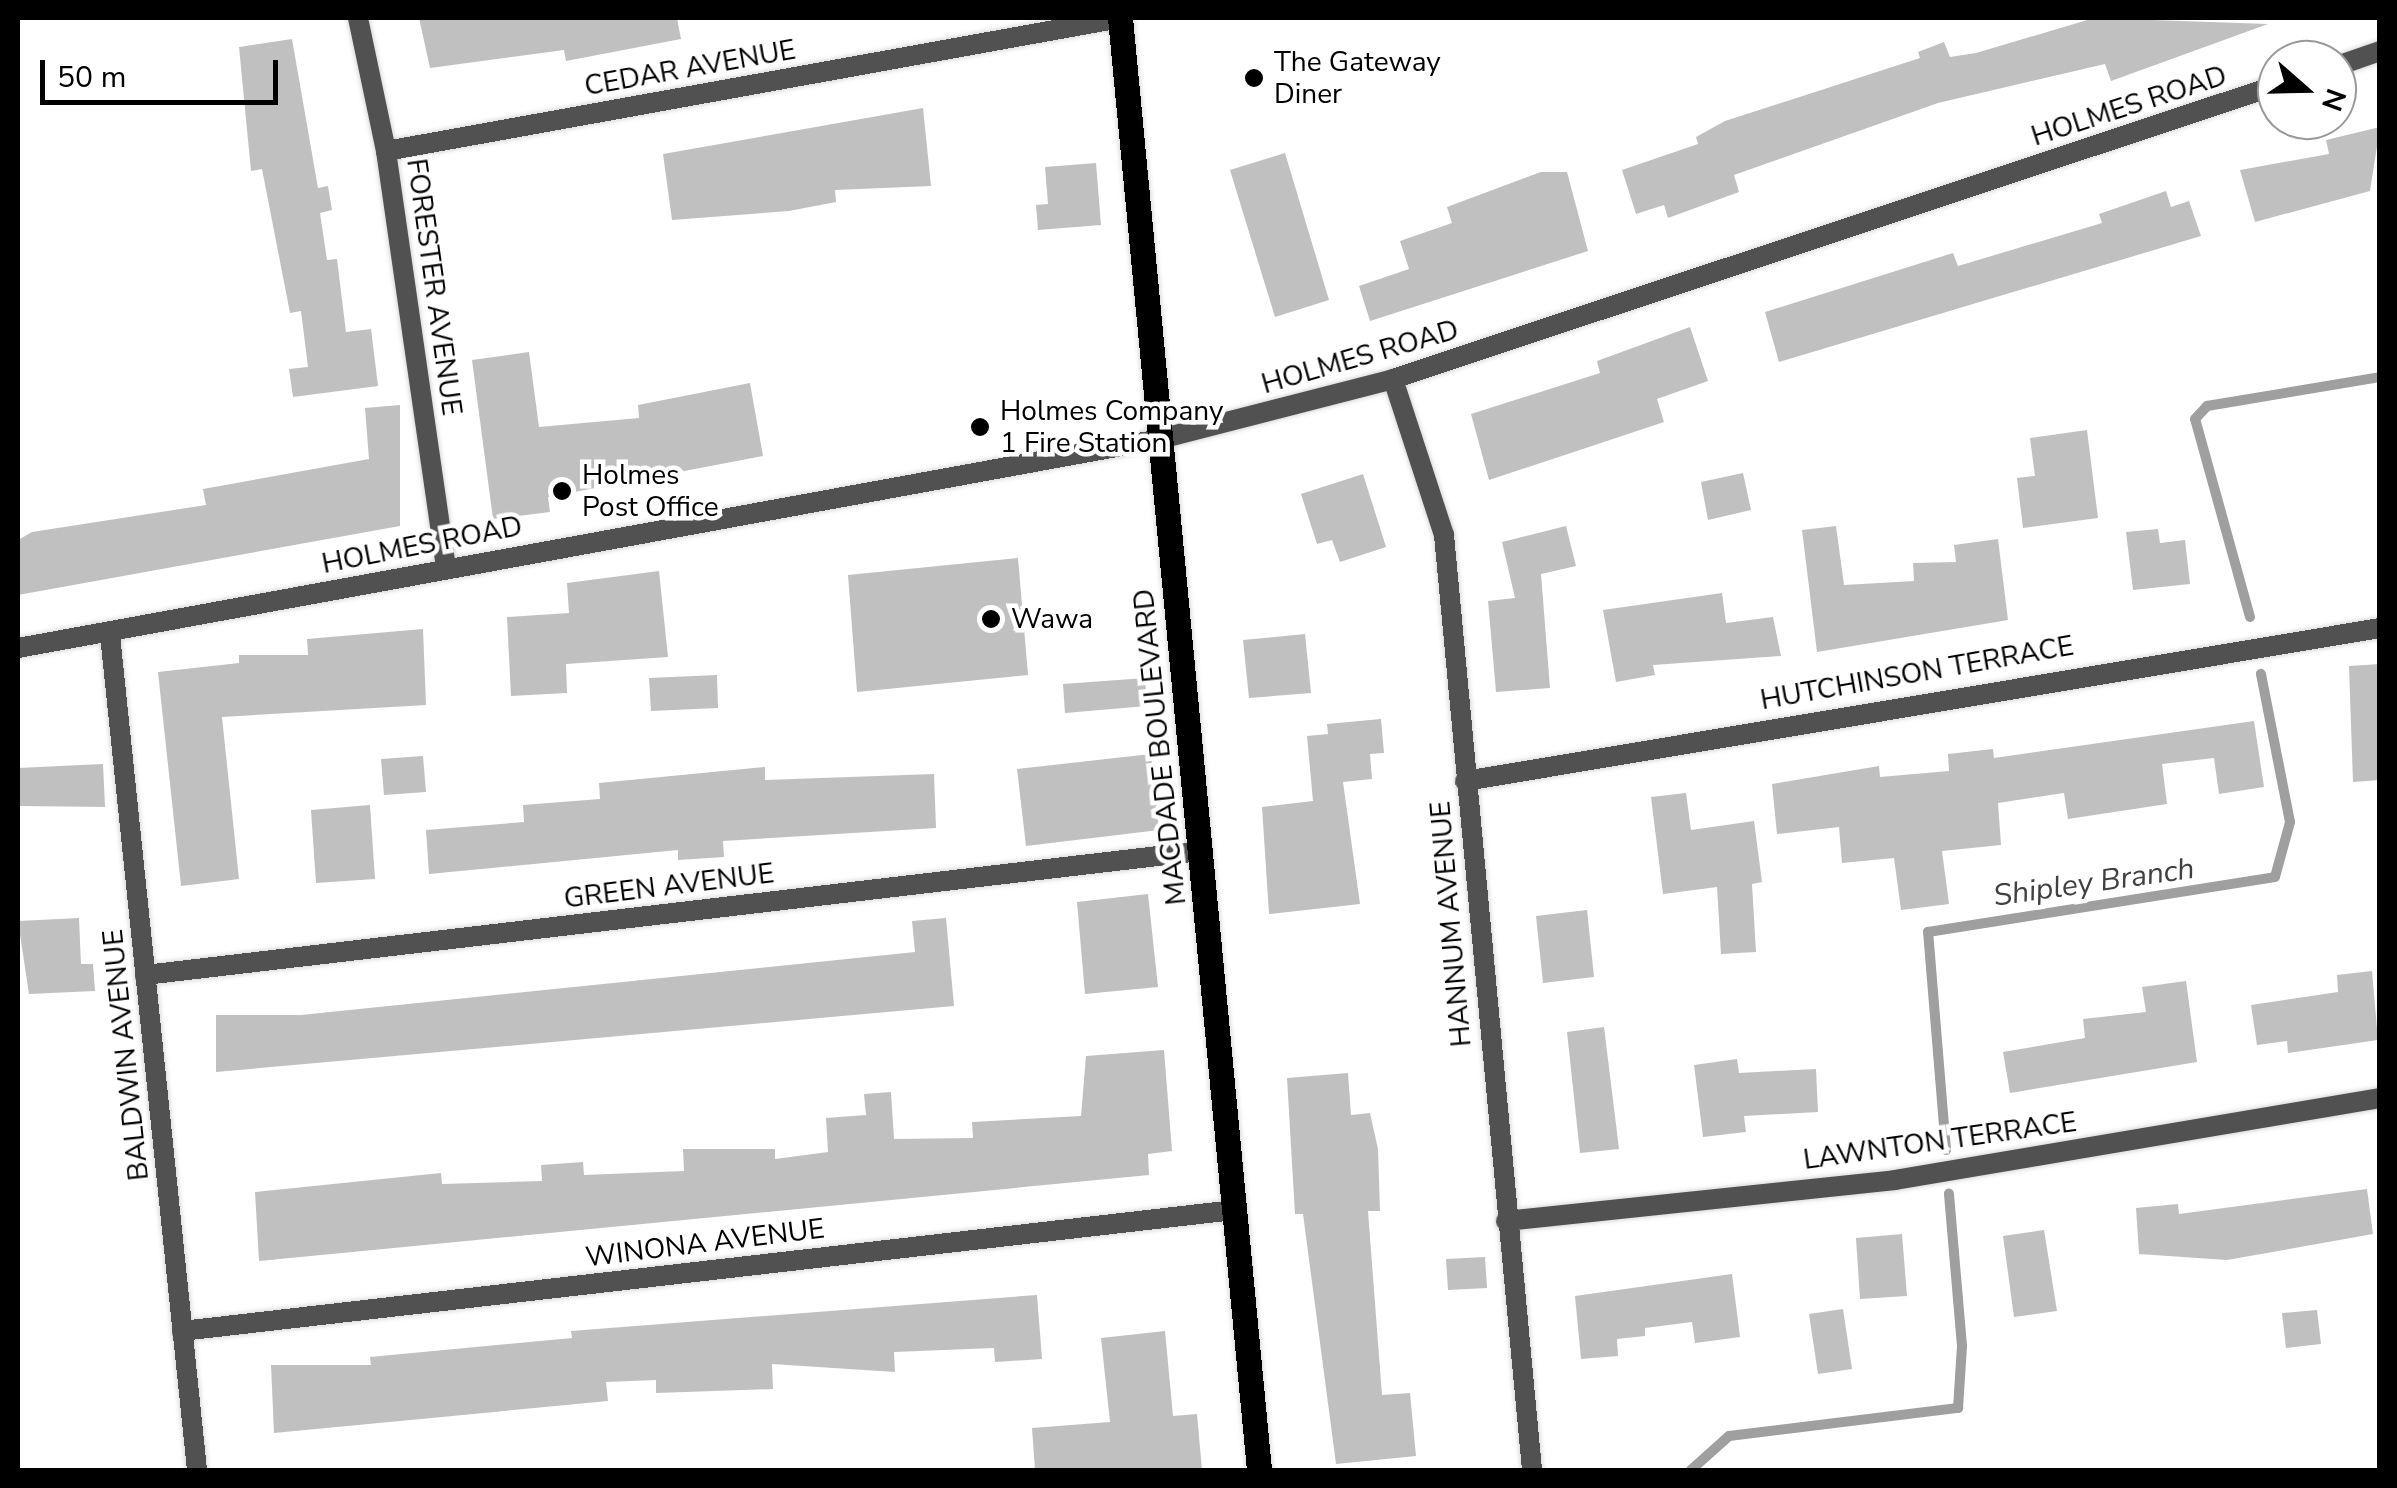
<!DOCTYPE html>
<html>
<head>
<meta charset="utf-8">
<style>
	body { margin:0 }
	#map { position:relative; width:2397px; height:1488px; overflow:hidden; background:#fff; font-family:"Nunito Sans",sans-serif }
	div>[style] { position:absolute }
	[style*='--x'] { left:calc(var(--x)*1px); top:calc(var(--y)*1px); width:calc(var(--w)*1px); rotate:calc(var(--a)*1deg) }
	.stream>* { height:10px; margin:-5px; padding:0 5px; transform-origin:5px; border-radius:5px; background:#9f9f9f }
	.building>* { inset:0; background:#c0c0c0 }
	.roads { filter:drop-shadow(0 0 2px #dbdbdb) drop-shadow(0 0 2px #dbdbdb) }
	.minor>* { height:20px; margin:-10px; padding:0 10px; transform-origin:10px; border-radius:10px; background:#515151 }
	.tertiary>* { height:20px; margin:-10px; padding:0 10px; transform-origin:10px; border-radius:10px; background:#515151 }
	.primary>* { height:25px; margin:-12.5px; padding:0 12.5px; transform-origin:12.5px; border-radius:12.5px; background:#000 }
	.dots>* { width:28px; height:28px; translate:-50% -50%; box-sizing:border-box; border:5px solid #fff; border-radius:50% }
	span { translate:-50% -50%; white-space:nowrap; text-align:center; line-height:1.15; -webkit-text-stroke:9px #fff; paint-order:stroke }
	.poi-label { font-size:28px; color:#000 }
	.left { translate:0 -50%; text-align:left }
	.street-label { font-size:28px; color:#000 }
	.water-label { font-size:30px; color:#404040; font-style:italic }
	.frame { position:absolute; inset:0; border:20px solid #000; pointer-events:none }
	.north { position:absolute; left:2257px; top:40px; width:100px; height:100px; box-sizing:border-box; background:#fff; border:2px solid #999; border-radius:50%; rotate:110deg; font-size:28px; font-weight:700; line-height:40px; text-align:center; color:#000 }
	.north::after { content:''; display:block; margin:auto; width:35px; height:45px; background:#000; clip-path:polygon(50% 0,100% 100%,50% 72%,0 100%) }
	.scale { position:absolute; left:40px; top:60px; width:238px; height:45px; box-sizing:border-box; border:5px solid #000; border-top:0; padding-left:12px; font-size:30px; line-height:35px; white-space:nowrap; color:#000; -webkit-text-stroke:8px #fff; paint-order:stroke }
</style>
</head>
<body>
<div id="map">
	<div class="stream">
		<i style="--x:2250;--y:617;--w:205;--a:-105.5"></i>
		<i style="--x:2195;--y:419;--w:18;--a:-47"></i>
		<i style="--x:2207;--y:406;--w:175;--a:-9.5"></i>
		<i style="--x:1946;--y:1150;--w:219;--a:-94.7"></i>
		<i style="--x:1928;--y:932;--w:351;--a:-9"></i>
		<i style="--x:2275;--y:877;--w:57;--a:-74.7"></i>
		<i style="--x:2290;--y:822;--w:151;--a:-101.1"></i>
		<i style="--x:1691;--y:1470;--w:51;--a:-41.8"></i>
		<i style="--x:1729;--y:1436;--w:231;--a:-7"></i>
		<i style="--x:1958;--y:1408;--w:62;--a:-86.3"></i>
		<i style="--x:1962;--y:1346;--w:153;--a:-94.9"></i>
	</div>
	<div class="building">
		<i style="clip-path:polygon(419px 18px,677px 18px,681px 39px,566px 61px,564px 50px,430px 68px)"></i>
		<i style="clip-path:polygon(2094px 18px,2268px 24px,2111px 81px,2105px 64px,1938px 103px,1734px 175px,1739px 192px,1668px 218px,1664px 205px,1636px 214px,1622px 170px,1698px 144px,1696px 137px,1725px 121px,1920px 58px,1918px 52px,1944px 42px,1950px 57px,1976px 53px)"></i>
		<i style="clip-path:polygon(292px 39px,318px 188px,328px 186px,332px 210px,320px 213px,327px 260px,337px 259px,346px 332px,371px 329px,378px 386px,293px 397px,289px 369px,308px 367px,301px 311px,290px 313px,262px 169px,251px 171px,239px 47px)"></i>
		<i style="clip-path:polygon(923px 108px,931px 186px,835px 190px,836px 202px,789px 211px,672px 220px,663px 154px)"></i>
		<i style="clip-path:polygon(2380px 127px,2370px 191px,2255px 222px,2240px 170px,2329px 154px,2326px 140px)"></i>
		<i style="clip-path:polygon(1285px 153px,1329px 300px,1275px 317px,1230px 170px)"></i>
		<i style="clip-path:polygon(1096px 163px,1101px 225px,1038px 230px,1036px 205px,1048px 204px,1045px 167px)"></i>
		<i style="clip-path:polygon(1541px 172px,1567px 172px,1588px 251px,1370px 321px,1359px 286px,1409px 269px,1400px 241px,1452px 223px,1447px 207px)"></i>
		<i style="clip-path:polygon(2166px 191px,2171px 207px,2189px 201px,2201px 236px,1779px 362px,1765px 312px,1953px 253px,1958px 266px,2102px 223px,2099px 214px)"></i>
		<i style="clip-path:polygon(1690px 327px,1708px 381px,1657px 399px,1664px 422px,1489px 480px,1471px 414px,1600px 373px,1597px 361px)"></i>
		<i style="clip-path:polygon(529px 352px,539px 427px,639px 418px,638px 405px,750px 383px,763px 456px,548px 497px,550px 512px,493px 519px,472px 360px)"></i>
		<i style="clip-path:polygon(400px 405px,400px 526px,18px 595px,18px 540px,32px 532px,206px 505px,203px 489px,369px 459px,365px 408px)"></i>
		<i style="clip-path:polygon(2087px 430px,2098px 518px,2023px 528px,2017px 478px,2035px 476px,2030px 438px)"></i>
		<i style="clip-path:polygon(1743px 473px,1751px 510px,1708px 520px,1701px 482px)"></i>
		<i style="clip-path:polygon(1363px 474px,1386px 547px,1340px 562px,1332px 540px,1317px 544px,1301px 494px)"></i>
		<i style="clip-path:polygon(1566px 526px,1576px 566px,1541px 574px,1550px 688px,1496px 692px,1488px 601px,1515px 598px,1502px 542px)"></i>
		<i style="clip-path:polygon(1836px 526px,1844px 585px,1914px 581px,1913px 563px,1956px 562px,1954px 545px,1998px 539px,2008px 620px,1817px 652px,1802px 530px)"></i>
		<i style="clip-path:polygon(2158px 529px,2160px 543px,2185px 540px,2190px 584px,2133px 590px,2126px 532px)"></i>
		<i style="clip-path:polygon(1018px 558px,1028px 675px,857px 692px,848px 575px)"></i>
		<i style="clip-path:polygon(659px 571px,668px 657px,566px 664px,567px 693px,511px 696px,507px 617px,569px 613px,567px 583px)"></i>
		<i style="clip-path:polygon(1722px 593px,1726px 623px,1773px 617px,1781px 656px,1653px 665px,1655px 675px,1616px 682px,1603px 610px)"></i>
		<i style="clip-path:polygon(423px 629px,426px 705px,222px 717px,239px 879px,181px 886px,158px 672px,239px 663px,239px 655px,308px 655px,307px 639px)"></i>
		<i style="clip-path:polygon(1305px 634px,1311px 693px,1249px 698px,1243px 640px)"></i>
		<i style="clip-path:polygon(2380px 664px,2380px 780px,2353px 782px,2349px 666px)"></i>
		<i style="clip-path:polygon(717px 675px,718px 708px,651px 711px,649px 678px)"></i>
		<i style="clip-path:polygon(1145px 678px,1147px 706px,1065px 713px,1063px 684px)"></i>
		<i style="clip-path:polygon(1381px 719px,1384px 753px,1370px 754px,1372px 779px,1343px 782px,1360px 904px,1269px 914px,1262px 807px,1313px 801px,1307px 736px,1328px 734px,1327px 724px)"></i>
		<i style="clip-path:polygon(2254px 721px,2264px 787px,2219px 794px,2214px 758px,2162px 764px,2167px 804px,2068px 819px,2064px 793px,1998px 803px,2001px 845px,1942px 851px,1949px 904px,1901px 910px,1894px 858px,1842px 863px,1839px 827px,1777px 834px,1772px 784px,1879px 766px,1880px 777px,1949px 771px,1948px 754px,1993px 749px,1994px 758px)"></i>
		<i style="clip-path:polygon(1151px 754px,1159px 830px,1026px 846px,1017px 769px)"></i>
		<i style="clip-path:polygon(423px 756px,426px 792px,384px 795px,381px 759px)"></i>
		<i style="clip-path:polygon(103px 764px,105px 807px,18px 806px,18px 768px)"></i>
		<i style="clip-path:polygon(765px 767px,765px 780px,934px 774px,936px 828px,723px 841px,724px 857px,678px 860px,678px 850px,429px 874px,426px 830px,524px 822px,523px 805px,600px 799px,599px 783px)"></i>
		<i style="clip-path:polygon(1686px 793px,1691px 830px,1754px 821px,1762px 882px,1752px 884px,1756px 952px,1721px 954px,1717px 887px,1663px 894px,1651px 797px)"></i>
		<i style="clip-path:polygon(370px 805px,375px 879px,316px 883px,311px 810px)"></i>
		<i style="clip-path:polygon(1148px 894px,1158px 987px,1085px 994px,1077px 902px)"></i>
		<i style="clip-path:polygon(1587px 910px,1594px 977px,1543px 983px,1536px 916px)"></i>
		<i style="clip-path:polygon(79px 918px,81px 964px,93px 964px,95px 991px,29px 994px,18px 921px)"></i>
		<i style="clip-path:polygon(946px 918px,954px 1006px,216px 1072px,216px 1015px,301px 1015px,915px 952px,912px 921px)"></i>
		<i style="clip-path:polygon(2372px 971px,2378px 1040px,2288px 1053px,2287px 1041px,2257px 1045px,2251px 1005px,2338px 992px,2337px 975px)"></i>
		<i style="clip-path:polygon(2186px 981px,2197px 1062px,2010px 1093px,2003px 1052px,2085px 1038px,2083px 1019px,2146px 1012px,2142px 987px)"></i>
		<i style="clip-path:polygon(1604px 1027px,1619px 1149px,1580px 1153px,1567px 1032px)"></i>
		<i style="clip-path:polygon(1164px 1050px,1172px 1151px,1148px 1154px,1149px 1175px,259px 1261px,255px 1192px,441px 1173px,442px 1184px,542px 1181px,541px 1165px,583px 1162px,584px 1175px,684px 1171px,683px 1149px,775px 1149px,775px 1159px,828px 1152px,826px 1118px,866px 1115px,864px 1094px,891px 1092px,894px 1139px,973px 1138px,972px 1122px,1081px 1116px,1086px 1056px)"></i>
		<i style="clip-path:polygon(1737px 1059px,1739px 1073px,1816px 1069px,1818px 1112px,1744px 1116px,1746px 1132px,1703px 1137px,1694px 1065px)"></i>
		<i style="clip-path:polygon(1348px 1073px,1351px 1115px,1370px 1113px,1378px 1149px,1380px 1211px,1368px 1211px,1382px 1395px,1410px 1393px,1416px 1456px,1336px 1464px,1303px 1214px,1295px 1214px,1287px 1078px)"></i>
		<i style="clip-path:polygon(2367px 1189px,2373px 1234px,2227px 1260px,2139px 1254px,2136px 1208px,2178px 1204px,2179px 1214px)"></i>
		<i style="clip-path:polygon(2044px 1230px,2057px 1311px,2014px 1317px,2003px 1236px)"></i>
		<i style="clip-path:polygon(1902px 1234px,1907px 1296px,1860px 1299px,1856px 1238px)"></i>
		<i style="clip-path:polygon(1485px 1257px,1487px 1288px,1448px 1290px,1446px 1259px)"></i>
		<i style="clip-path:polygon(1732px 1274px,1740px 1337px,1695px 1343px,1692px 1322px,1645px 1328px,1645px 1336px,1617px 1339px,1618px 1356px,1581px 1359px,1575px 1296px)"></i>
		<i style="clip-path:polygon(1037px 1295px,1042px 1359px,995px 1362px,994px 1348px,894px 1352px,895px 1372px,772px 1364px,773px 1389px,656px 1393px,656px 1380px,606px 1382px,608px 1401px,274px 1433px,271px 1365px,371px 1365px,370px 1357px,572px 1338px,571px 1331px)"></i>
		<i style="clip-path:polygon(1843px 1309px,1852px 1369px,1818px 1374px,1809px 1314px)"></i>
		<i style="clip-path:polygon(2317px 1310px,2321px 1344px,2286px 1348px,2282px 1313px)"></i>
		<i style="clip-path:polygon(1165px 1331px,1173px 1416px,1197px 1414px,1202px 1470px,1035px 1470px,1032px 1428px,1110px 1422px,1101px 1338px)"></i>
	</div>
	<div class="roads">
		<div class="minor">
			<i style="--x:358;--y:18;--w:136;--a:78.1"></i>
			<i style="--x:386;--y:151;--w:420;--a:81.8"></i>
			<i style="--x:2337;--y:66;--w:46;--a:-19.2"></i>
			<i style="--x:386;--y:151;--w:747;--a:-10.26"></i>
			<i style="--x:1393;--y:379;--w:164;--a:71.9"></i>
			<i style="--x:1444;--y:535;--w:939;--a:84.62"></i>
			<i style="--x:1160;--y:439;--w:241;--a:-14.4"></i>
			<i style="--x:1393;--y:379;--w:932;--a:-18.4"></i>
			<i style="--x:110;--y:635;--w:840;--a:84.05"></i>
			<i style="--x:1465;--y:781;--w:928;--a:-9.49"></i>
			<i style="--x:145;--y:975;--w:1062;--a:-6.7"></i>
			<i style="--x:1506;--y:1221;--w:391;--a:-6"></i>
			<i style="--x:1895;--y:1180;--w:492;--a:-9.6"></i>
			<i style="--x:182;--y:1331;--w:1059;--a:-6.56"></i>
		</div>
		<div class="tertiary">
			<i style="--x:18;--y:648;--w:1161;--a:-10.37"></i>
		</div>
		<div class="primary">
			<i style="--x:1120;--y:18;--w:1459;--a:84.53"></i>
		</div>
	</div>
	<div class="dots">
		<i style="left:1254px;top:78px;background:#000"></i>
		<i style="left:980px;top:427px;background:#000"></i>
		<i style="left:562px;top:491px;background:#000"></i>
		<i style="left:991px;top:619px;background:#000"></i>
	</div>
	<div class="poi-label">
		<span class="left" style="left:1274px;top:78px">The Gateway<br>Diner</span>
		<span class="left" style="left:1000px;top:427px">Holmes Company<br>1 Fire Station</span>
		<span class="left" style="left:582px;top:491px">Holmes<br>Post Office</span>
		<span class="left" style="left:1011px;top:619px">Wawa</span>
	</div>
	<div class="street-label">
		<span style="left:690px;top:68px;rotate:-10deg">CEDAR AVENUE</span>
		<span style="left:2129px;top:106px;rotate:-18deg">HOLMES ROAD</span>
		<span style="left:434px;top:287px;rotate:82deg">FORESTER AVENUE</span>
		<span style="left:1360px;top:357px;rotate:-16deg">HOLMES ROAD</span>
		<span style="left:422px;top:545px;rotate:-11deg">HOLMES ROAD</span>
		<span style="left:1917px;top:673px;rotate:-10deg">HUTCHINSON TERRACE</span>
		<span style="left:1160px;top:747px;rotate:-96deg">MACDADE BOULEVARD</span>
		<span style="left:669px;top:886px;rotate:-7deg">GREEN AVENUE</span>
		<span style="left:1451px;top:924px;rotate:-95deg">HANNUM AVENUE</span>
		<span style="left:126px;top:1055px;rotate:-96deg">BALDWIN AVENUE</span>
		<span style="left:1940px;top:1141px;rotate:-8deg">LAWNTON TERRACE</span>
		<span style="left:705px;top:1243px;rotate:-7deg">WINONA AVENUE</span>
	</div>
	<div class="water-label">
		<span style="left:2094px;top:883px;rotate:-8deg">Shipley Branch</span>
	</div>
	<div class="frame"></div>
	<div class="north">N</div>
	<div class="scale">50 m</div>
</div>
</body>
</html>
